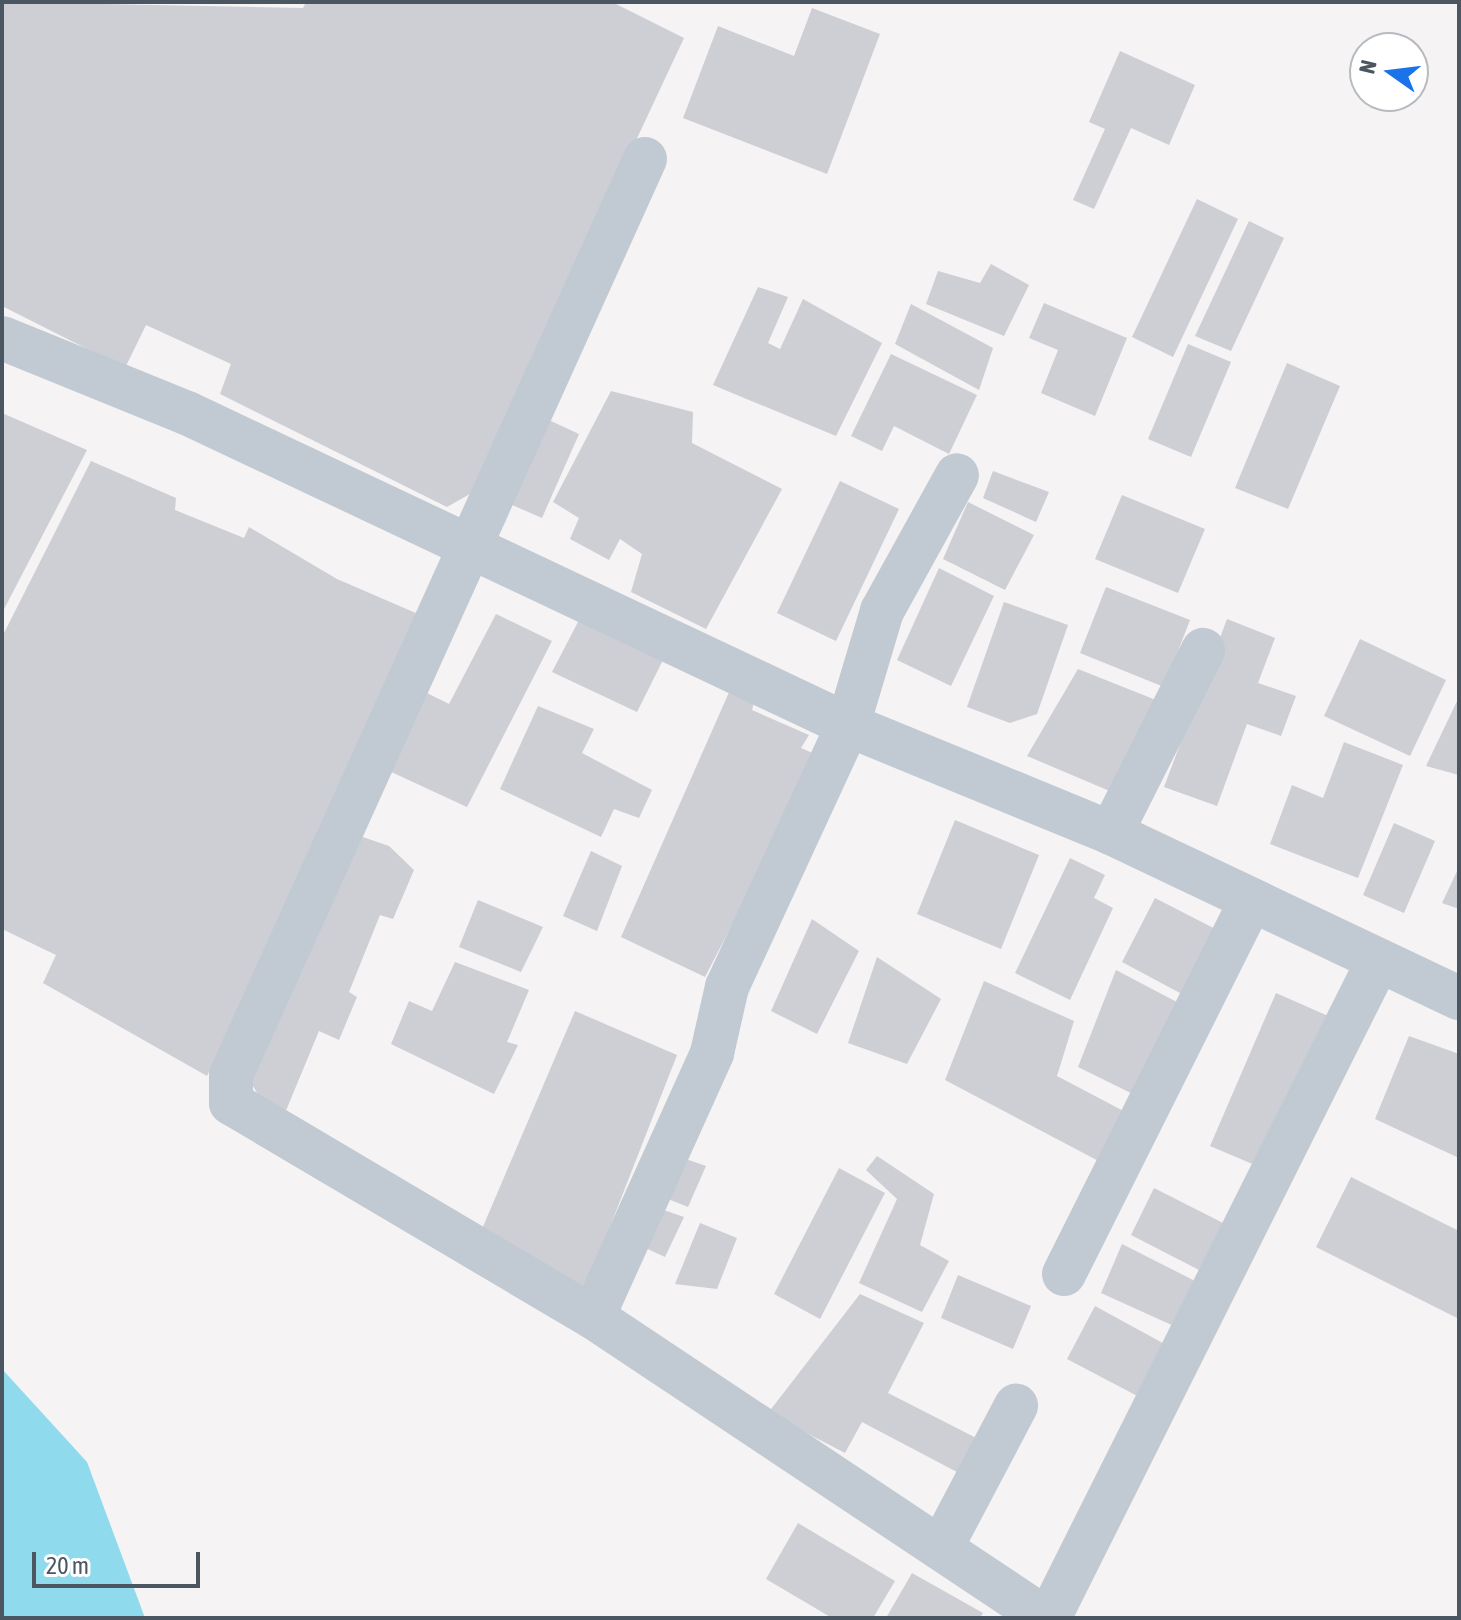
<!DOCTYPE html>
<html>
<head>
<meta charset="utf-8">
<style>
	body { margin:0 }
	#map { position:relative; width:1461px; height:1620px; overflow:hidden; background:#f5f3f3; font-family:"Asap Condensed",sans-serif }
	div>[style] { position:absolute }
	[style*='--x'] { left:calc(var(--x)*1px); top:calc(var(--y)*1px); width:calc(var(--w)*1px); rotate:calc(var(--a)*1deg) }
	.water>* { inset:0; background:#90daee }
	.building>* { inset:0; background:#cdcfd5 }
	.minor>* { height:44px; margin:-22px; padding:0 22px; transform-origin:22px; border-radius:22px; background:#c1cad2 }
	span { translate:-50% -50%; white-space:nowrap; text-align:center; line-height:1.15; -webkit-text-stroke:8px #fff; paint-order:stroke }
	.frame { position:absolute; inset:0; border:4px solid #4a5661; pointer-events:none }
	.north { position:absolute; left:1349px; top:32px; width:80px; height:80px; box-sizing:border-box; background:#fff; border:2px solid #b7bbc0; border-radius:50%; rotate:284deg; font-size:22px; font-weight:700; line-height:32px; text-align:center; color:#4a5661 }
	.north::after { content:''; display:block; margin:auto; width:28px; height:36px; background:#1a73e8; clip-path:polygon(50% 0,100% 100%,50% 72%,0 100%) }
	.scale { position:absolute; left:32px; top:1552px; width:168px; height:36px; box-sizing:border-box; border:4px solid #4a5661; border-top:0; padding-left:10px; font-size:24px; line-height:28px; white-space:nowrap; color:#4a5661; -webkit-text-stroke:6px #fff; paint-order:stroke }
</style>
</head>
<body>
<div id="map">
	<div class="water">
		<i style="clip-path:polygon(2px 1369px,87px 1462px,145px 1618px,2px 1618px)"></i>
	</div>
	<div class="building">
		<i style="clip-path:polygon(2px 2px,303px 8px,306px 2px,612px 2px,684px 38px,492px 448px,491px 482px,447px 507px,220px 394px,231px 364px,146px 325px,125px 368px,2px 306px)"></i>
		<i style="clip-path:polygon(812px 8px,880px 34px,827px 174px,683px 118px,718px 26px,794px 56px)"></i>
		<i style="clip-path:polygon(1120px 51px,1195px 85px,1169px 145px,1131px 128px,1094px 209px,1073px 200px,1105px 129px,1089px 122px)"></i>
		<i style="clip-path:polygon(1197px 199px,1238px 219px,1173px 357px,1132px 337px)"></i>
		<i style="clip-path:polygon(1249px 221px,1284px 238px,1231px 351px,1195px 336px)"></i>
		<i style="clip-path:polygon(991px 264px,1029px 285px,1004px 336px,926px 304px,938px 271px,980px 283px)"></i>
		<i style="clip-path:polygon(758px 287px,788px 297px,768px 343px,780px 349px,803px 299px,882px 343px,836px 436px,713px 385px)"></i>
		<i style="clip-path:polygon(1044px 303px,1127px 338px,1095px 416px,1041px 393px,1058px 350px,1029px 338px)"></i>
		<i style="clip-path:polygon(911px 304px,993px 348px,979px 390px,895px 344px)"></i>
		<i style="clip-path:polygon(1188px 344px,1231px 362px,1191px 457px,1148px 439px)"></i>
		<i style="clip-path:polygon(891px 354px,977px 395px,949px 454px,894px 426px,882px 451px,851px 436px)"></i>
		<i style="clip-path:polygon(1287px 363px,1340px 386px,1288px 509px,1235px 488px)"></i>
		<i style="clip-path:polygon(611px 391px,693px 412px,692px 443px,782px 489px,706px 629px,631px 592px,642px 554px,620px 539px,609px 560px,570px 539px,579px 518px,553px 502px)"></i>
		<i style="clip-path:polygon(2px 413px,87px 450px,2px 613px)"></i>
		<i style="clip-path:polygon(538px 415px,579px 434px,542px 518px,503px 501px)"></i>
		<i style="clip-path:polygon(91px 461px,176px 498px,175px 510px,244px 538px,249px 527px,337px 579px,425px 617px,207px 1076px,43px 983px,56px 955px,2px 929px,2px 637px)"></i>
		<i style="clip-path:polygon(993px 471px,1049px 492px,1036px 522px,983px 498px)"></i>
		<i style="clip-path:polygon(840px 481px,899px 509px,836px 641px,777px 613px)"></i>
		<i style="clip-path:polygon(1122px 495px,1205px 529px,1178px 593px,1095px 559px)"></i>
		<i style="clip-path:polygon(968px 502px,1034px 535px,1005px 590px,943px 559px)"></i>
		<i style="clip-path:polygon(939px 568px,994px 596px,951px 686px,897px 660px)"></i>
		<i style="clip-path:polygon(1106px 587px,1190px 620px,1164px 687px,1080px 653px)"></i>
		<i style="clip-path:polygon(1004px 602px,1068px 625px,1037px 714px,1010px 723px,967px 707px)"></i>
		<i style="clip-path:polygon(496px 614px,552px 641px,467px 807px,387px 770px,423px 691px,449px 704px)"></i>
		<i style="clip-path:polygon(1227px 619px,1275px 638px,1258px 683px,1296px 696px,1281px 736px,1247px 724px,1217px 806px,1164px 787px)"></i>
		<i style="clip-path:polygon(579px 620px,664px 658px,637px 712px,552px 672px)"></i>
		<i style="clip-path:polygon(1360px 639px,1446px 680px,1410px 756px,1324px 716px)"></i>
		<i style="clip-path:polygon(1078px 669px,1161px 702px,1112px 792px,1027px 756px)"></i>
		<i style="clip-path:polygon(730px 690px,755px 699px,752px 710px,809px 735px,801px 748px,819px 756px,705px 977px,621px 937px)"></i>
		<i style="clip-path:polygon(1459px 697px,1459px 775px,1426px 766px)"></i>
		<i style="clip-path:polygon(538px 706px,594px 729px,582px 753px,652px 790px,639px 818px,614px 809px,601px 837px,500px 789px)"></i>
		<i style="clip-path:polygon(1344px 742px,1403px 765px,1358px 878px,1270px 844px,1292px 785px,1323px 798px)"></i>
		<i style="clip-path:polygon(955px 820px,1039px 855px,1001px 949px,917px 914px)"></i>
		<i style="clip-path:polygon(1394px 823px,1435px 841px,1404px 913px,1363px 895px)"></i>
		<i style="clip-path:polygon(354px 834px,389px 846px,414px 870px,393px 919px,380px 915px,349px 992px,357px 997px,339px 1040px,319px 1031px,285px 1113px,259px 1096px,247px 1076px)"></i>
		<i style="clip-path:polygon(591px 851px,622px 866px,597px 931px,563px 916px)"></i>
		<i style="clip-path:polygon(1070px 858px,1105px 875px,1094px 898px,1113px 908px,1070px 1000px,1015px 973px)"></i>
		<i style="clip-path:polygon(1459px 867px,1459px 909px,1442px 903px)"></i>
		<i style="clip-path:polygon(1155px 898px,1227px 935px,1193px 1000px,1122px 962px)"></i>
		<i style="clip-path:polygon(478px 900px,543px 927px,521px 972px,459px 947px)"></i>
		<i style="clip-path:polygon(812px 919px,859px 951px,817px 1034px,771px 1011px)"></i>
		<i style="clip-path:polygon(877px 957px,941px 999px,907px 1064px,848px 1043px)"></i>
		<i style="clip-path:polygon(455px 962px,529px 990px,507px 1042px,518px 1045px,494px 1094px,391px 1044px,409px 1001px,432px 1011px)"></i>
		<i style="clip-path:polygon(1116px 970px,1192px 1010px,1145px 1100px,1078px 1067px)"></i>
		<i style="clip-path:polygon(984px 981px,1074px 1021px,1057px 1076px,1133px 1116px,1108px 1166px,945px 1080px)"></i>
		<i style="clip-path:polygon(1276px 993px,1335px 1019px,1269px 1171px,1210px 1146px)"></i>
		<i style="clip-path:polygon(575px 1011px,677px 1055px,586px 1288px,479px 1236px)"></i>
		<i style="clip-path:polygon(1409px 1036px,1459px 1054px,1459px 1158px,1375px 1119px)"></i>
		<i style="clip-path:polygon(877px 1156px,934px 1194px,920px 1245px,949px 1261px,922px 1312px,859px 1283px,897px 1199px,866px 1170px)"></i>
		<i style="clip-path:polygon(683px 1158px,706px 1166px,688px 1207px,663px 1197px)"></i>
		<i style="clip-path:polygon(839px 1168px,885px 1193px,820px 1319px,774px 1294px)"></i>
		<i style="clip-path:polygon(1351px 1177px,1459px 1231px,1459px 1319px,1316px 1247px)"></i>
		<i style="clip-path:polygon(1154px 1188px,1227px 1225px,1203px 1272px,1131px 1235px)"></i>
		<i style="clip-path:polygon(658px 1208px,684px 1217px,665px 1257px,639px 1245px)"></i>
		<i style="clip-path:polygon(700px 1223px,737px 1238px,717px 1289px,675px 1284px)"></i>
		<i style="clip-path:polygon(1122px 1244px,1201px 1284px,1176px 1327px,1101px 1293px)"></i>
		<i style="clip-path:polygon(958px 1275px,1031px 1306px,1013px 1349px,941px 1318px)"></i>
		<i style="clip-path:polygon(860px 1294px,924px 1323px,888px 1393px,992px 1446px,974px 1481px,862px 1422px,845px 1453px,768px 1413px)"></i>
		<i style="clip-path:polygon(1095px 1306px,1170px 1347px,1143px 1399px,1067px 1359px)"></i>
		<i style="clip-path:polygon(798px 1523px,895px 1581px,873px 1618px,832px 1618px,766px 1579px)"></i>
		<i style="clip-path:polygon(912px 1573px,983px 1613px,980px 1618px,886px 1618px)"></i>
	</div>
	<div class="minor">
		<i style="--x:645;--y:159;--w:1005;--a:114.32"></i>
		<i style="--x:231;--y:1075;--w:28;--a:90"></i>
		<i style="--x:231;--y:1103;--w:421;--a:30.6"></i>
		<i style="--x:593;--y:1317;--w:543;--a:33.66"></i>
		<i style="--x:2;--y:338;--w:200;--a:22.1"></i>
		<i style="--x:187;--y:413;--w:731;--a:25.27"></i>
		<i style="--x:848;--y:725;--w:284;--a:22.3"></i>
		<i style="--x:1111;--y:833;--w:385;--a:25.4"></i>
		<i style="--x:1111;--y:833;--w:205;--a:-63.3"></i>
		<i style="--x:1064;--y:1274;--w:418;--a:-63.4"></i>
		<i style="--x:593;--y:1317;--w:290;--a:-65.7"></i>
		<i style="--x:712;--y:1053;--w:68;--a:-77.2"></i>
		<i style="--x:727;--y:987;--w:289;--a:-65.2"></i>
		<i style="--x:848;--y:725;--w:119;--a:-73.4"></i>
		<i style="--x:882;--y:611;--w:155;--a:-61.1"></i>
		<i style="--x:941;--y:1548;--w:161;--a:-62.2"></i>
		<i style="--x:1049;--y:1618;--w:735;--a:-63.4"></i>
	</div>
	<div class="frame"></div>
	<div class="north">N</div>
	<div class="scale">20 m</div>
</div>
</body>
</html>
